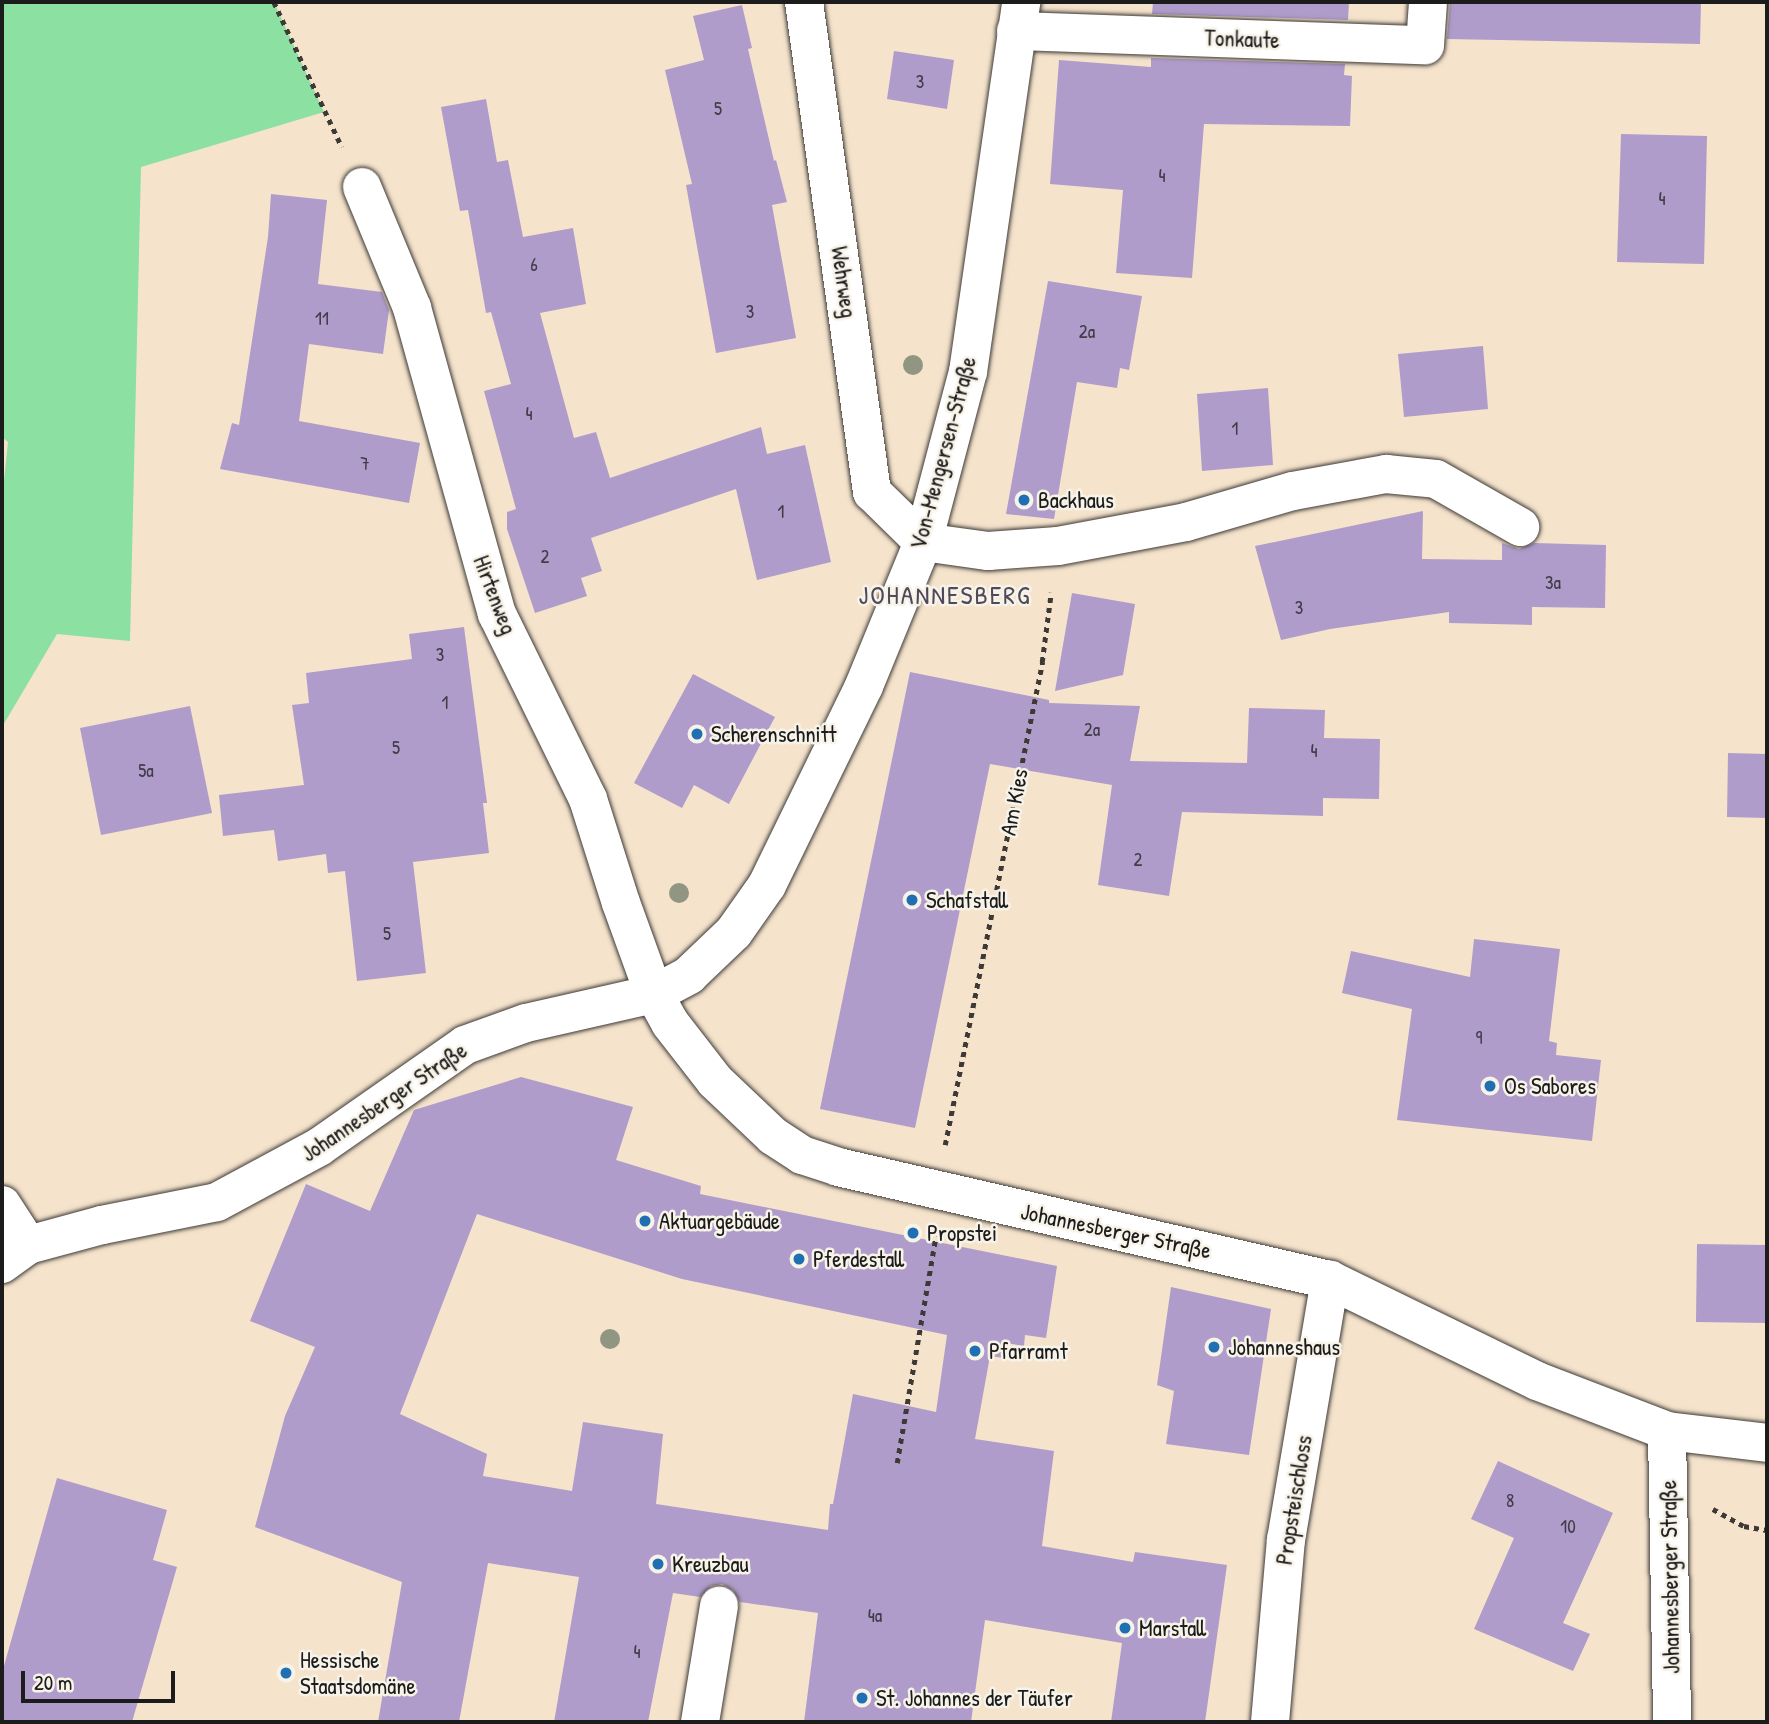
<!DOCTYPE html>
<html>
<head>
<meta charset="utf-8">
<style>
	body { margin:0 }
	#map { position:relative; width:1769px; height:1724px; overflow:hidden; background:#f5e3cc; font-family:"Patrick Hand",sans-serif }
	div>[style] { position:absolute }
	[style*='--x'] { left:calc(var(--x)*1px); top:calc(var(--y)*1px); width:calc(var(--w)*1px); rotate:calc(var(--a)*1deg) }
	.green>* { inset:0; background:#8ce0a1 }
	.building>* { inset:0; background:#af9cca }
	.path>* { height:4.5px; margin-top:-2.25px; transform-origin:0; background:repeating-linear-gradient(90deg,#3d3a36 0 5px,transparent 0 10px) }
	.roads { filter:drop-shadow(0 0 2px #3d3a36) drop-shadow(0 0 2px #3d3a36) }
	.minor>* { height:38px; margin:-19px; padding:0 19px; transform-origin:19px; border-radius:19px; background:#fff }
	.trees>* { width:20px; height:20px; margin:-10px; border-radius:50%; background:#909681 }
	.dots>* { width:19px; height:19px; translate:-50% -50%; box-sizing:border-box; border:4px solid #f7f3e8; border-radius:50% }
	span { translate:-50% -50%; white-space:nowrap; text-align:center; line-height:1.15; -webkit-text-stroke:5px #f7f3e8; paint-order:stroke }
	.number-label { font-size:19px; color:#413c48 }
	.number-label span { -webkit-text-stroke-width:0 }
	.street-label { font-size:23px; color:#1c1c1c }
	.poi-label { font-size:23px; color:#1c1c1c }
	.left { translate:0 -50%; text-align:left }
	.quarter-label { font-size:26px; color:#4f4959; letter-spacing:2px }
	.frame { position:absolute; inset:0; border:4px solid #1c1c1c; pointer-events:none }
	.scale { position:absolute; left:21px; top:1671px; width:154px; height:32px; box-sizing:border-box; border:4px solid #1c1c1c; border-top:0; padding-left:9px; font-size:21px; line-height:24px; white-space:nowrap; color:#1c1c1c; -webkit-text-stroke:5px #f7f3e8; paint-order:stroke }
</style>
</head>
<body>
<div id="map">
	<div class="green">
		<i style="clip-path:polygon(2px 2px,274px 2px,324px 112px,141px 167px,130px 641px,57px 634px,2px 727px,2px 480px,4px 481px,8px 442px,2px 437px)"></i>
	</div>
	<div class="building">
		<i style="clip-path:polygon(1153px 2px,1349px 2px,1348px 20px,1152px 14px)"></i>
		<i style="clip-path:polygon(1450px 2px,1701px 2px,1700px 44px,1447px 39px)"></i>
		<i style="clip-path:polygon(742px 5px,752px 48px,748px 49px,774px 161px,776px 160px,787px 202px,772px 205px,796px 338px,716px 353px,686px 185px,692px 184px,665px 70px,704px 60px,693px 16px)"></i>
		<i style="clip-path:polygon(894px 51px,954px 60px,947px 109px,887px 99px)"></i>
		<i style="clip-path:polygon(1151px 58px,1345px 64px,1344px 75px,1352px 76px,1350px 126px,1204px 124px,1192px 278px,1116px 273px,1123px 190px,1050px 184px,1059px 60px,1151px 67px)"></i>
		<i style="clip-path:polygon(486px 99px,497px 162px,508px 160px,523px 237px,573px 228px,586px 304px,540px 313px,574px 438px,596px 432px,610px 478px,761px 427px,767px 454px,805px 445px,831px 562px,757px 580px,736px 489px,591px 538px,602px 571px,581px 578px,587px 596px,535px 613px,507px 529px,507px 512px,516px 509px,484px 391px,511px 384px,491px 312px,486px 313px,468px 210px,460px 211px,441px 107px)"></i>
		<i style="clip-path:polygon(1621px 134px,1707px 136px,1704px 264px,1617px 262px)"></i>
		<i style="clip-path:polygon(271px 194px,327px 200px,318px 284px,382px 292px,389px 310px,383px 354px,309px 344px,299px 421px,420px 443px,409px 503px,220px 469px,232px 423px,239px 425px,268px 237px)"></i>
		<i style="clip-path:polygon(1048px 281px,1142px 296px,1129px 370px,1120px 368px,1117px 388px,1077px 382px,1054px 519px,1006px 514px)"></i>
		<i style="clip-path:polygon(1483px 346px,1488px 409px,1404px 417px,1398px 354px)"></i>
		<i style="clip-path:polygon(1268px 388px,1273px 465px,1202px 471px,1197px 394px)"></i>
		<i style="clip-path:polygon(1423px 511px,1422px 559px,1502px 560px,1502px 543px,1519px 549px,1534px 543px,1606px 545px,1605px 608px,1532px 607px,1532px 625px,1449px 623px,1449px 612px,1330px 629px,1281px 640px,1255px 546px)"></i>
		<i style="clip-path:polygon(1072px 593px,1135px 604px,1123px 675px,1055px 691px)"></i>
		<i style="clip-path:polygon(464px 627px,487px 803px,483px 803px,489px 853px,413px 862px,426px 973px,357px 981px,345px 871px,328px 873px,326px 854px,278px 861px,274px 830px,223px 836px,219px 795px,304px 785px,292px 705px,309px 703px,306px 673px,412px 659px,409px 634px)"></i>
		<i style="clip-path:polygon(910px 672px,1049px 700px,1049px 703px,1140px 706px,1130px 761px,1247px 763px,1249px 708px,1325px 710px,1324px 738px,1380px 739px,1379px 799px,1323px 798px,1323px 816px,1182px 812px,1169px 896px,1098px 885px,1112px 785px,990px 764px,915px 1128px,820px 1109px)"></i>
		<i style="clip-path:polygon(693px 674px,775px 717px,729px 804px,694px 785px,682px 808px,634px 783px)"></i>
		<i style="clip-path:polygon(190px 706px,212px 813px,101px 835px,80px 728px)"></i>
		<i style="clip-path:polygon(1728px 753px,1767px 754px,1767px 818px,1727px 817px)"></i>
		<i style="clip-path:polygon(1474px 939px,1560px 949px,1549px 1041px,1557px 1043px,1556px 1055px,1601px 1060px,1592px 1141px,1397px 1120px,1412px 1009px,1342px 993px,1351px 951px,1470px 977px)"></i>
		<i style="clip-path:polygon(evenodd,521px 1077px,633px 1107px,616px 1160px,701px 1186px,700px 1194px,1057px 1266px,1046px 1338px,1025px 1335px,1024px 1346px,1006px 1343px,1004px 1358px,990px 1356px,975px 1439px,1054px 1451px,1042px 1546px,1133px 1562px,1135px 1552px,1227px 1565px,1205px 1722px,1111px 1722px,1122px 1643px,985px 1620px,971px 1722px,804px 1722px,818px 1613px,740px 1602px,733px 1590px,722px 1584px,711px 1586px,700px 1597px,673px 1593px,648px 1722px,554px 1722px,579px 1577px,488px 1563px,459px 1722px,378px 1722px,402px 1582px,255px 1527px,285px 1416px,315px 1347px,250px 1321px,306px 1184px,370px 1211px,414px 1110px,521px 1077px,477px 1214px,682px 1279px,947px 1335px,936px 1412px,853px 1394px,833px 1504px,830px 1504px,828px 1530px,656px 1504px,663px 1434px,583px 1422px,572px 1491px,483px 1476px,487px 1454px,400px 1414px,477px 1214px)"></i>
		<i style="clip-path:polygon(1697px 1244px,1767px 1245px,1767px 1323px,1696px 1322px)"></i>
		<i style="clip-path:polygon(1171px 1287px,1271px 1309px,1249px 1455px,1166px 1444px,1174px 1391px,1157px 1385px)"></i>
		<i style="clip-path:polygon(1498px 1461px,1613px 1513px,1563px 1623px,1590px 1634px,1573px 1671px,1474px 1629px,1514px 1538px,1471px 1519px)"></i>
		<i style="clip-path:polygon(57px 1478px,167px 1510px,153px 1560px,177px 1567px,132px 1722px,2px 1722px,2px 1673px)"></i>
	</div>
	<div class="path">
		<i style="--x:274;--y:2;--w:160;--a:64.9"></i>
		<i style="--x:945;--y:1145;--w:493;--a:-78.6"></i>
		<i style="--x:1042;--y:662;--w:70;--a:-82.6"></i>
		<i style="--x:897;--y:1463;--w:230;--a:-80.3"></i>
		<i style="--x:1713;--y:1509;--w:35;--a:29"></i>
		<i style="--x:1744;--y:1526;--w:23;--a:10"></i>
	</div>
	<div class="roads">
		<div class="minor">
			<i style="--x:804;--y:2;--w:495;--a:82.1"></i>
			<i style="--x:872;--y:492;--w:71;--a:44.4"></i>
			<i style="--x:1016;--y:31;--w:409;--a:2"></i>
			<i style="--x:1425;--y:45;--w:43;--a:-86"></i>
			<i style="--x:362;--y:187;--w:131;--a:67.5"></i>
			<i style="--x:412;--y:308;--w:318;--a:74.5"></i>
			<i style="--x:497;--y:614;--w:206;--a:63.8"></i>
			<i style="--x:588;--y:799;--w:109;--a:72.4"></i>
			<i style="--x:621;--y:903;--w:97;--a:70.1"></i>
			<i style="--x:654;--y:994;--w:33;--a:61"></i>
			<i style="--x:670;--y:1023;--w:73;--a:52.2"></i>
			<i style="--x:715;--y:1081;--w:80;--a:43.5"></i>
			<i style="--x:773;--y:1136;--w:35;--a:33"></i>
			<i style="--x:802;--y:1155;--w:38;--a:18"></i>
			<i style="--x:838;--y:1167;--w:505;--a:12.94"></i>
			<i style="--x:1330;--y:1280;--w:230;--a:26"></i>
			<i style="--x:1537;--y:1381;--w:139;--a:21"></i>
			<i style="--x:1667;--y:1431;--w:101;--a:6.8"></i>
			<i style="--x:923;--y:542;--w:66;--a:7.9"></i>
			<i style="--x:988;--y:551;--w:70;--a:-4.1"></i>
			<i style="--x:1058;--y:546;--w:130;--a:-10.6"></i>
			<i style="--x:1186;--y:522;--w:111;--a:-16.2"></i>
			<i style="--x:1293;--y:491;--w:95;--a:-10.4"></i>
			<i style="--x:1386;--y:474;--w:50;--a:5.7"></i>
			<i style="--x:1436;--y:479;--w:97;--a:29.7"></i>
			<i style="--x:2;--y:1205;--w:48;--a:57"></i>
			<i style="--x:2;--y:1264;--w:32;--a:-36"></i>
			<i style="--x:28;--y:1245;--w:77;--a:-15.1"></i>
			<i style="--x:102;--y:1225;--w:117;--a:-11.3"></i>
			<i style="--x:217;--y:1202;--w:116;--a:-28.3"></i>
			<i style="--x:319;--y:1147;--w:178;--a:-34.9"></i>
			<i style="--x:465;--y:1045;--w:65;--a:-19.8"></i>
			<i style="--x:526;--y:1023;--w:131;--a:-12.8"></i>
			<i style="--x:654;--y:994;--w:40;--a:-28"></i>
			<i style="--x:689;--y:975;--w:62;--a:-43.7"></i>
			<i style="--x:734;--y:932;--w:57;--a:-54.9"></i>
			<i style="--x:767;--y:885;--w:221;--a:-64"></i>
			<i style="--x:864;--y:686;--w:156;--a:-67.7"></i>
			<i style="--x:923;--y:542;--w:176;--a:-75.2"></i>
			<i style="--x:968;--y:372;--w:374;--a:-81.8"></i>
			<i style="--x:1667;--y:1431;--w:291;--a:89"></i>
			<i style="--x:700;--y:1722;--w:118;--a:-80.7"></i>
			<i style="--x:1270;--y:1722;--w:183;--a:-85"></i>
			<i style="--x:1286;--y:1540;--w:264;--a:-80.4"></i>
		</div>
	</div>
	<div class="trees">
		<i style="left:913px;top:365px"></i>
		<i style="left:679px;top:893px"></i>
		<i style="left:610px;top:1339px"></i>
	</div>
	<div class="dots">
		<i style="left:1024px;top:500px;background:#1f6fb2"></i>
		<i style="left:697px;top:734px;background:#1f6fb2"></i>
		<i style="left:912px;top:900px;background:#1f6fb2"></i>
		<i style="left:1490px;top:1086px;background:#1f6fb2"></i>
		<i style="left:645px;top:1221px;background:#1f6fb2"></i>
		<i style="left:913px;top:1233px;background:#1f6fb2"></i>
		<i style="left:799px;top:1259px;background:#1f6fb2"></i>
		<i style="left:1214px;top:1347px;background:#1f6fb2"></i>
		<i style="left:975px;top:1351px;background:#1f6fb2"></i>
		<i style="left:658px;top:1564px;background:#1f6fb2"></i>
		<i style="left:1125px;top:1628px;background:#1f6fb2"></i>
		<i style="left:286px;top:1673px;background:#1f6fb2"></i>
		<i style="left:862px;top:1698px;background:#1f6fb2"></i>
	</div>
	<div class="number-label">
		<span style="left:920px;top:82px">3</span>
		<span style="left:718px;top:109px">5</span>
		<span style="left:1162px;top:176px">4</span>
		<span style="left:1662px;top:199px">4</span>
		<span style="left:534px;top:265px">6</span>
		<span style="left:750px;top:312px">3</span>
		<span style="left:322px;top:319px">11</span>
		<span style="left:1087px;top:332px">2a</span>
		<span style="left:529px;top:414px">4</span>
		<span style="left:1235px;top:429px">1</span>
		<span style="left:365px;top:464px">7</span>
		<span style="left:781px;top:512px">1</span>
		<span style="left:545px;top:557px">2</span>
		<span style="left:1553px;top:583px">3a</span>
		<span style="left:1299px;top:608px">3</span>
		<span style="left:440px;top:655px">3</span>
		<span style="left:445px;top:703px">1</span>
		<span style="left:1092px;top:730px">2a</span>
		<span style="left:396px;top:748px">5</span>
		<span style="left:1314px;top:751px">4</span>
		<span style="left:146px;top:771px">5a</span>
		<span style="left:1138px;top:860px">2</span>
		<span style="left:387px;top:934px">5</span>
		<span style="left:1479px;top:1038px">9</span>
		<span style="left:1510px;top:1501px">8</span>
		<span style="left:1568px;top:1527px">10</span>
		<span style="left:875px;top:1616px">4a</span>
		<span style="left:637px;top:1652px">4</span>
	</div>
	<div class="street-label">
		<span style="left:1242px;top:39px;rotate:2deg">Tonkaute</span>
		<span style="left:844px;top:282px;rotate:82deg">Wehrweg</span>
		<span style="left:943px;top:453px;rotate:-75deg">Von-Mengersen-Straße</span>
		<span style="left:495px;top:595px;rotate:69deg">Hirtenweg</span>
		<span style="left:1014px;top:802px;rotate:-79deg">Am Kies</span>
		<span style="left:384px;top:1102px;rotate:-34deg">Johannesberger Straße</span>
		<span style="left:1116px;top:1231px;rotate:12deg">Johannesberger Straße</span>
		<span style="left:1294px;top:1500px;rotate:-81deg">Propsteischloss</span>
		<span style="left:1670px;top:1577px;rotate:-91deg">Johannesberger Straße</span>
	</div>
	<div class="poi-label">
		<span class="left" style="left:1038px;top:500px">Backhaus</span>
		<span class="left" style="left:711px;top:734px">Scherenschnitt</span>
		<span class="left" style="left:926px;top:900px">Schafstall</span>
		<span class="left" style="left:1504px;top:1086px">Os Sabores</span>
		<span class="left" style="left:659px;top:1221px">Aktuargebäude</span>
		<span class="left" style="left:927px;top:1233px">Propstei</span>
		<span class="left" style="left:813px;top:1259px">Pferdestall</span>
		<span class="left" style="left:1228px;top:1347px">Johanneshaus</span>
		<span class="left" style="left:989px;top:1351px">Pfarramt</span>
		<span class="left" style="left:672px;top:1564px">Kreuzbau</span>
		<span class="left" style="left:1139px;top:1628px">Marstall</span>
		<span class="left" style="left:300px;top:1673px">Hessische<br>Staatsdomäne</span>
		<span class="left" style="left:876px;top:1698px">St. Johannes der Täufer</span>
	</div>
	<div class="quarter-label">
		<span style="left:945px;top:595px">JOHANNESBERG</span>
	</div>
	<div class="frame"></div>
	<div class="scale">20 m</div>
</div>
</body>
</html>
